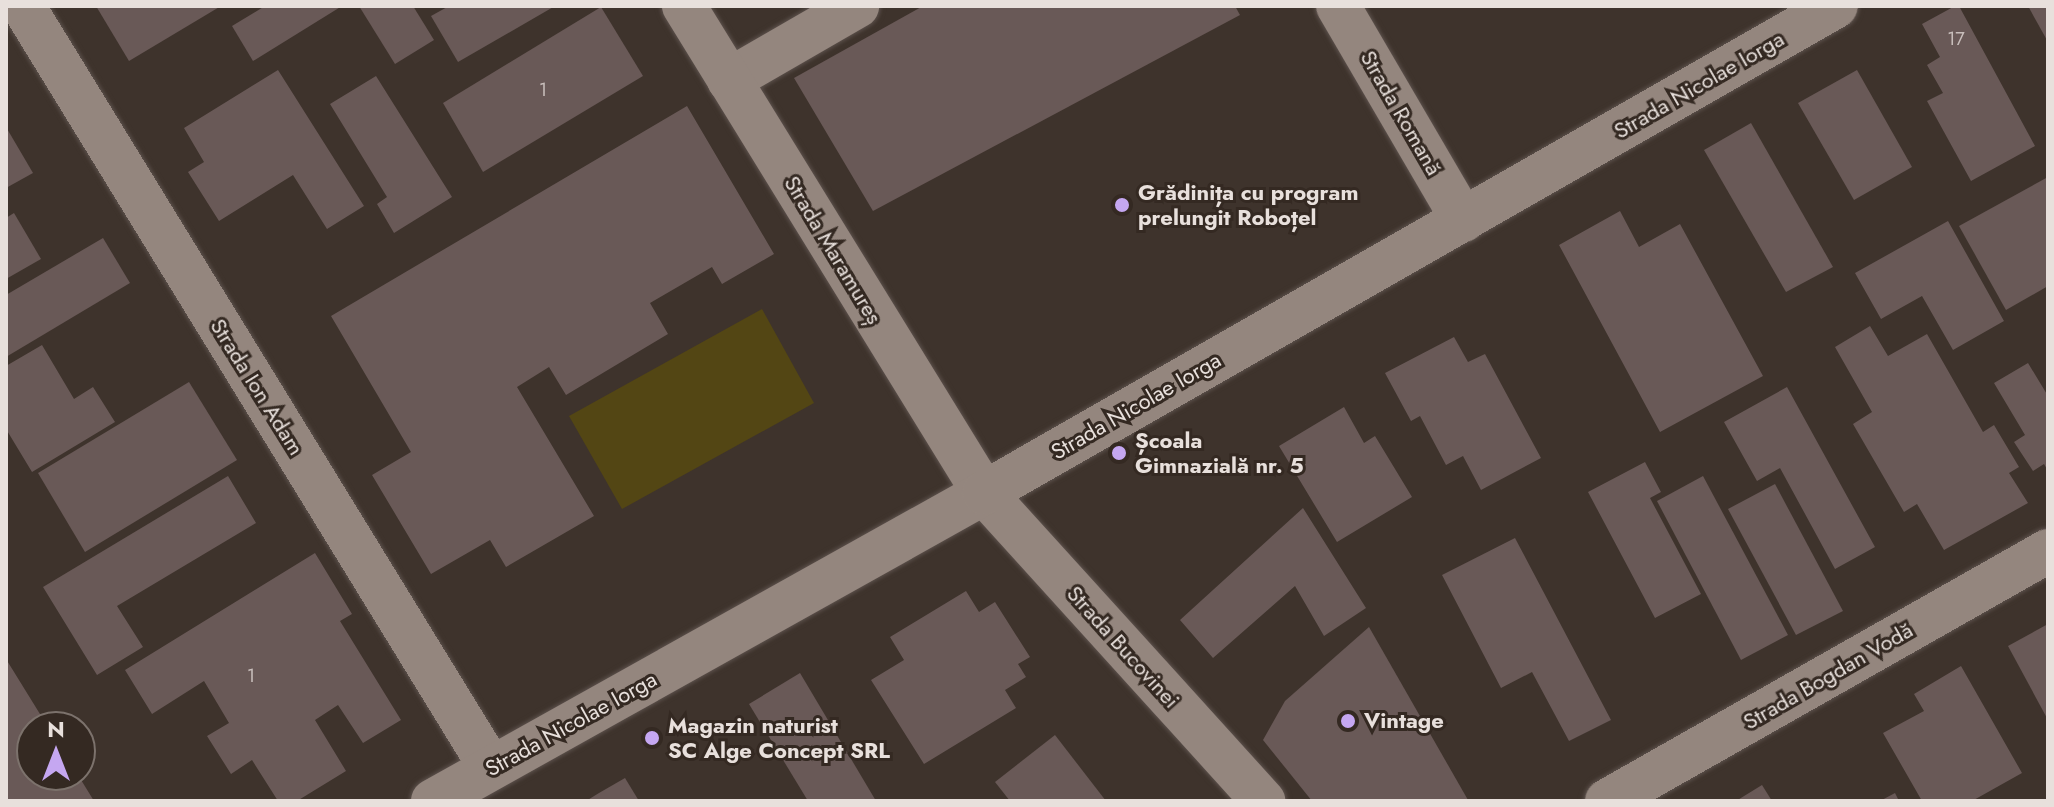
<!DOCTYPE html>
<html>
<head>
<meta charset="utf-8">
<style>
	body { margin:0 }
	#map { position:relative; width:2054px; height:807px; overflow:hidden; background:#3e332c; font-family:Jost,sans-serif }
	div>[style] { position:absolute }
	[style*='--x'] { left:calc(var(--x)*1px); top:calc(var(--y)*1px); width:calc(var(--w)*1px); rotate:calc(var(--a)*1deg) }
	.green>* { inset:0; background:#534614 }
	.building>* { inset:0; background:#695957 }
	.roads { filter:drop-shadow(0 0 2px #5c514c) drop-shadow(0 0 2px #5c514c) }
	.minor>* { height:44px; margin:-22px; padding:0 22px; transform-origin:22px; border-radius:22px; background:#94867e }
	.tertiary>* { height:44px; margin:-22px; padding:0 22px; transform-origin:22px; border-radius:22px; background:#94867e }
	.dots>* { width:22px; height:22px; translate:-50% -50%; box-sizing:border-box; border:4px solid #342922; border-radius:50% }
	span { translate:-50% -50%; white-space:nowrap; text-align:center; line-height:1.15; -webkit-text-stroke:6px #342922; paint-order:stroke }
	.number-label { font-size:18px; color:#c8bebb }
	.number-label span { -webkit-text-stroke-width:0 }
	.street-label { font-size:22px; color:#e8e0dc }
	.poi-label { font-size:22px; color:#e8e0dc; font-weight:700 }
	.left { translate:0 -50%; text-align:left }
	.frame { position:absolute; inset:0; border:8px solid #e8e0dc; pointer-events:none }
	.north { position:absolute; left:16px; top:711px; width:80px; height:80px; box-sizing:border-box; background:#342922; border:2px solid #7c726c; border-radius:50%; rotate:0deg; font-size:22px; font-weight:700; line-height:32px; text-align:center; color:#e8e0dc }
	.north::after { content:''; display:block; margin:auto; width:28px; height:36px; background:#c5a7f1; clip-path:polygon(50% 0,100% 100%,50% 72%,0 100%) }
</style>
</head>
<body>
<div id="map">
	<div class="green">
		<i style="clip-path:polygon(762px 309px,814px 403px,622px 509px,569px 416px)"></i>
	</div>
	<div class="building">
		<i style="clip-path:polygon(96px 6px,221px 6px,129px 61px)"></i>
		<i style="clip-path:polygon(265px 6px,342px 6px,253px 61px,232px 26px)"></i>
		<i style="clip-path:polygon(359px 6px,413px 6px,434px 40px,395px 64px)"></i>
		<i style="clip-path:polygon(449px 6px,555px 6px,458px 62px,431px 16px)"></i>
		<i style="clip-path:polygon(923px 6px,1235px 6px,1240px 15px,873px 211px,794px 78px)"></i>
		<i style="clip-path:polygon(1955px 6px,1959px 6px,2035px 146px,1971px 181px,1927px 101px,1943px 93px,1927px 65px,1940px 57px,1922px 24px)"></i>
		<i style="clip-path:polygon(2028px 6px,2048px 6px,2048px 42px)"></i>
		<i style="clip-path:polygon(601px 7px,643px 76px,483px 172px,443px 103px)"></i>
		<i style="clip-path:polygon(278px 70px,364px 206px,327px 229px,293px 175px,219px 221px,188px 172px,204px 162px,184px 128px)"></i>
		<i style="clip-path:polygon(1857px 70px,1912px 167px,1854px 200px,1798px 103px)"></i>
		<i style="clip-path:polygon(376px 76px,452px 197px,394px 233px,377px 204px,387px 197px,330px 104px)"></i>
		<i style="clip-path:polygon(687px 106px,774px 254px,722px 284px,712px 267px,650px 303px,668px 334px,566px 395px,549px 367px,517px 387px,594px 516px,506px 567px,490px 540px,431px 574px,372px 475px,411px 452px,331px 316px)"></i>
		<i style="clip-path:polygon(1751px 123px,1833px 267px,1786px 292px,1704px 150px)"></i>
		<i style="clip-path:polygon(6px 127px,33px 173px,6px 188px)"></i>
		<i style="clip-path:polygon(2048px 177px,2048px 286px,2006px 310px,1959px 226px)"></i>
		<i style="clip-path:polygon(1620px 211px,1639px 247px,1680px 224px,1763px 376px,1660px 432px,1559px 245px)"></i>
		<i style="clip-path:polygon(14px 213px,41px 259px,6px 279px,6px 218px)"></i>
		<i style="clip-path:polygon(1948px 221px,2004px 321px,1953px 350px,1922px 296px,1881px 319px,1855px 273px)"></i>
		<i style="clip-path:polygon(103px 238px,130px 283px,6px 357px,6px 295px)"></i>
		<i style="clip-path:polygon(1870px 326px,1888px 356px,1927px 334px,1983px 432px,1994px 425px,2019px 467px,2009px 473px,2028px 503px,1944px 550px,1917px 504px,1904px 512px,1853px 424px,1872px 412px,1835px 347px)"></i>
		<i style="clip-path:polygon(1454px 337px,1468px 362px,1485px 354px,1541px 458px,1481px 490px,1463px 456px,1446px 465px,1420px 416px,1411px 421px,1385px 373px)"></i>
		<i style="clip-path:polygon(42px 345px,74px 399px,93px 387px,115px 422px,32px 472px,6px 429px,6px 366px)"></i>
		<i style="clip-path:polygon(2028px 363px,2048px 396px,2048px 471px,2044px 464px,2033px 471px,2014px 442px,2025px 435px,1994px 383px)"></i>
		<i style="clip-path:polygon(189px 382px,237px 460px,85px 552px,38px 473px)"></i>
		<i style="clip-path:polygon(1787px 387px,1875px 547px,1835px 569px,1780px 468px,1757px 481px,1724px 422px)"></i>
		<i style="clip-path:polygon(1344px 407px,1364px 443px,1375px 436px,1412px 497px,1337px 542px,1279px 446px)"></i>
		<i style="clip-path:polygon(1645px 462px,1661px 492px,1650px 498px,1701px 594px,1655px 618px,1588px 492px)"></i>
		<i style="clip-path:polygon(228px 476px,256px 523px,117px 606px,143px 647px,97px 675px,43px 587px)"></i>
		<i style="clip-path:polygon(1703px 476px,1788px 635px,1741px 660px,1657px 501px)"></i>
		<i style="clip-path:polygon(1775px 484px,1843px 611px,1796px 635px,1728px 509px)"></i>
		<i style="clip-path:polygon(1303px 508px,1366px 608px,1324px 636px,1295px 586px,1213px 658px,1180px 620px)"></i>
		<i style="clip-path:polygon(1515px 538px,1611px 720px,1569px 741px,1532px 672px,1501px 688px,1442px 575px)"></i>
		<i style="clip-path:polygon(315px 553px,352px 614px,340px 621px,401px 720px,363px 743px,338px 705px,315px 720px,346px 771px,297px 801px,278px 801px,252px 760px,231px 774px,207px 736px,229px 723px,204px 681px,152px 714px,125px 670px)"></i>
		<i style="clip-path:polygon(966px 591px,979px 612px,995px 602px,1030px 657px,1018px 664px,1026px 677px,1005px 690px,1016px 708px,924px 764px,871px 680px,904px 660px,890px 637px)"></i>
		<i style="clip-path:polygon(2048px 624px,2048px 720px,2008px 646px)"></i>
		<i style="clip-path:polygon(1369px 627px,1468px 800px,1312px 801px,1263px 740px,1285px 701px)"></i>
		<i style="clip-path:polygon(6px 659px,48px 727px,32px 727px,32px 775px,78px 775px,94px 801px,6px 801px)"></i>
		<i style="clip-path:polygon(1961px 666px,2022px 773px,1972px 801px,1922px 801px,1883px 733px,1924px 711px,1914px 694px)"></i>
		<i style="clip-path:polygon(800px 673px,876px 801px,808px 801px,749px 704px)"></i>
		<i style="clip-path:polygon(1055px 735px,1106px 801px,1010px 801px,995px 782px)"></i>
		<i style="clip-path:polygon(625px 778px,639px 801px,586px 801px,599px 793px)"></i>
		<i style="clip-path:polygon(1762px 785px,1772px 801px,1736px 801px)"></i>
		<i style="clip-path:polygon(1895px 793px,1899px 801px,1880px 801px)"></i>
	</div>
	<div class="roads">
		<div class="minor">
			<i style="--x:23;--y:6;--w:894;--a:58.44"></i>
			<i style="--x:1338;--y:6;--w:248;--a:59.7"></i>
			<i style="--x:729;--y:80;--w:148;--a:-30"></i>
			<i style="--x:1607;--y:801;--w:507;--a:-29.55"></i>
		</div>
		<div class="tertiary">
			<i style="--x:684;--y:6;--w:572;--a:58.37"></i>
			<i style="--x:984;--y:493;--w:416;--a:47.8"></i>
			<i style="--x:433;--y:801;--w:631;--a:-29.2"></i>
			<i style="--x:984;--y:493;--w:981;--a:-29.75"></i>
		</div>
	</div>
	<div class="dots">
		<i style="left:1122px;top:205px;background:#c5a7f1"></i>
		<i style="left:1119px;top:453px;background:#c5a7f1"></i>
		<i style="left:1348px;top:721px;background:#c5a7f1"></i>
		<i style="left:652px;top:738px;background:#c5a7f1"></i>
	</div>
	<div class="number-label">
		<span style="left:1956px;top:39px">17</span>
		<span style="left:543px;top:90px">1</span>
		<span style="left:251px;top:676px">1</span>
	</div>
	<div class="street-label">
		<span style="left:1699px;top:85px;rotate:-30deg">Strada Nicolae Iorga</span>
		<span style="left:1401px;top:113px;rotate:60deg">Strada Romană</span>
		<span style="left:833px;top:250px;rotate:59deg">Strada Maramureș</span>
		<span style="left:257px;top:387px;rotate:58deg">Strada Ion Adam</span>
		<span style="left:1136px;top:406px;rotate:-30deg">Strada Nicolae Iorga</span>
		<span style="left:1123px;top:647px;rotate:48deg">Strada Bucovinei</span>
		<span style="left:1828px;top:676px;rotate:-30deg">Strada Bogdan Vodă</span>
		<span style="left:571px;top:724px;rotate:-29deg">Strada Nicolae Iorga</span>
	</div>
	<div class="poi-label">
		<span class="left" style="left:1138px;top:205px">Grădinița cu program<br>prelungit Roboțel</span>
		<span class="left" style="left:1135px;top:453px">Școala<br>Gimnazială nr. 5</span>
		<span class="left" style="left:1364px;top:721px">Vintage</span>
		<span class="left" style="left:668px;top:738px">Magazin naturist<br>SC Alge Concept SRL</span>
	</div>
	<div class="frame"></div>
	<div class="north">N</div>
</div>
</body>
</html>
